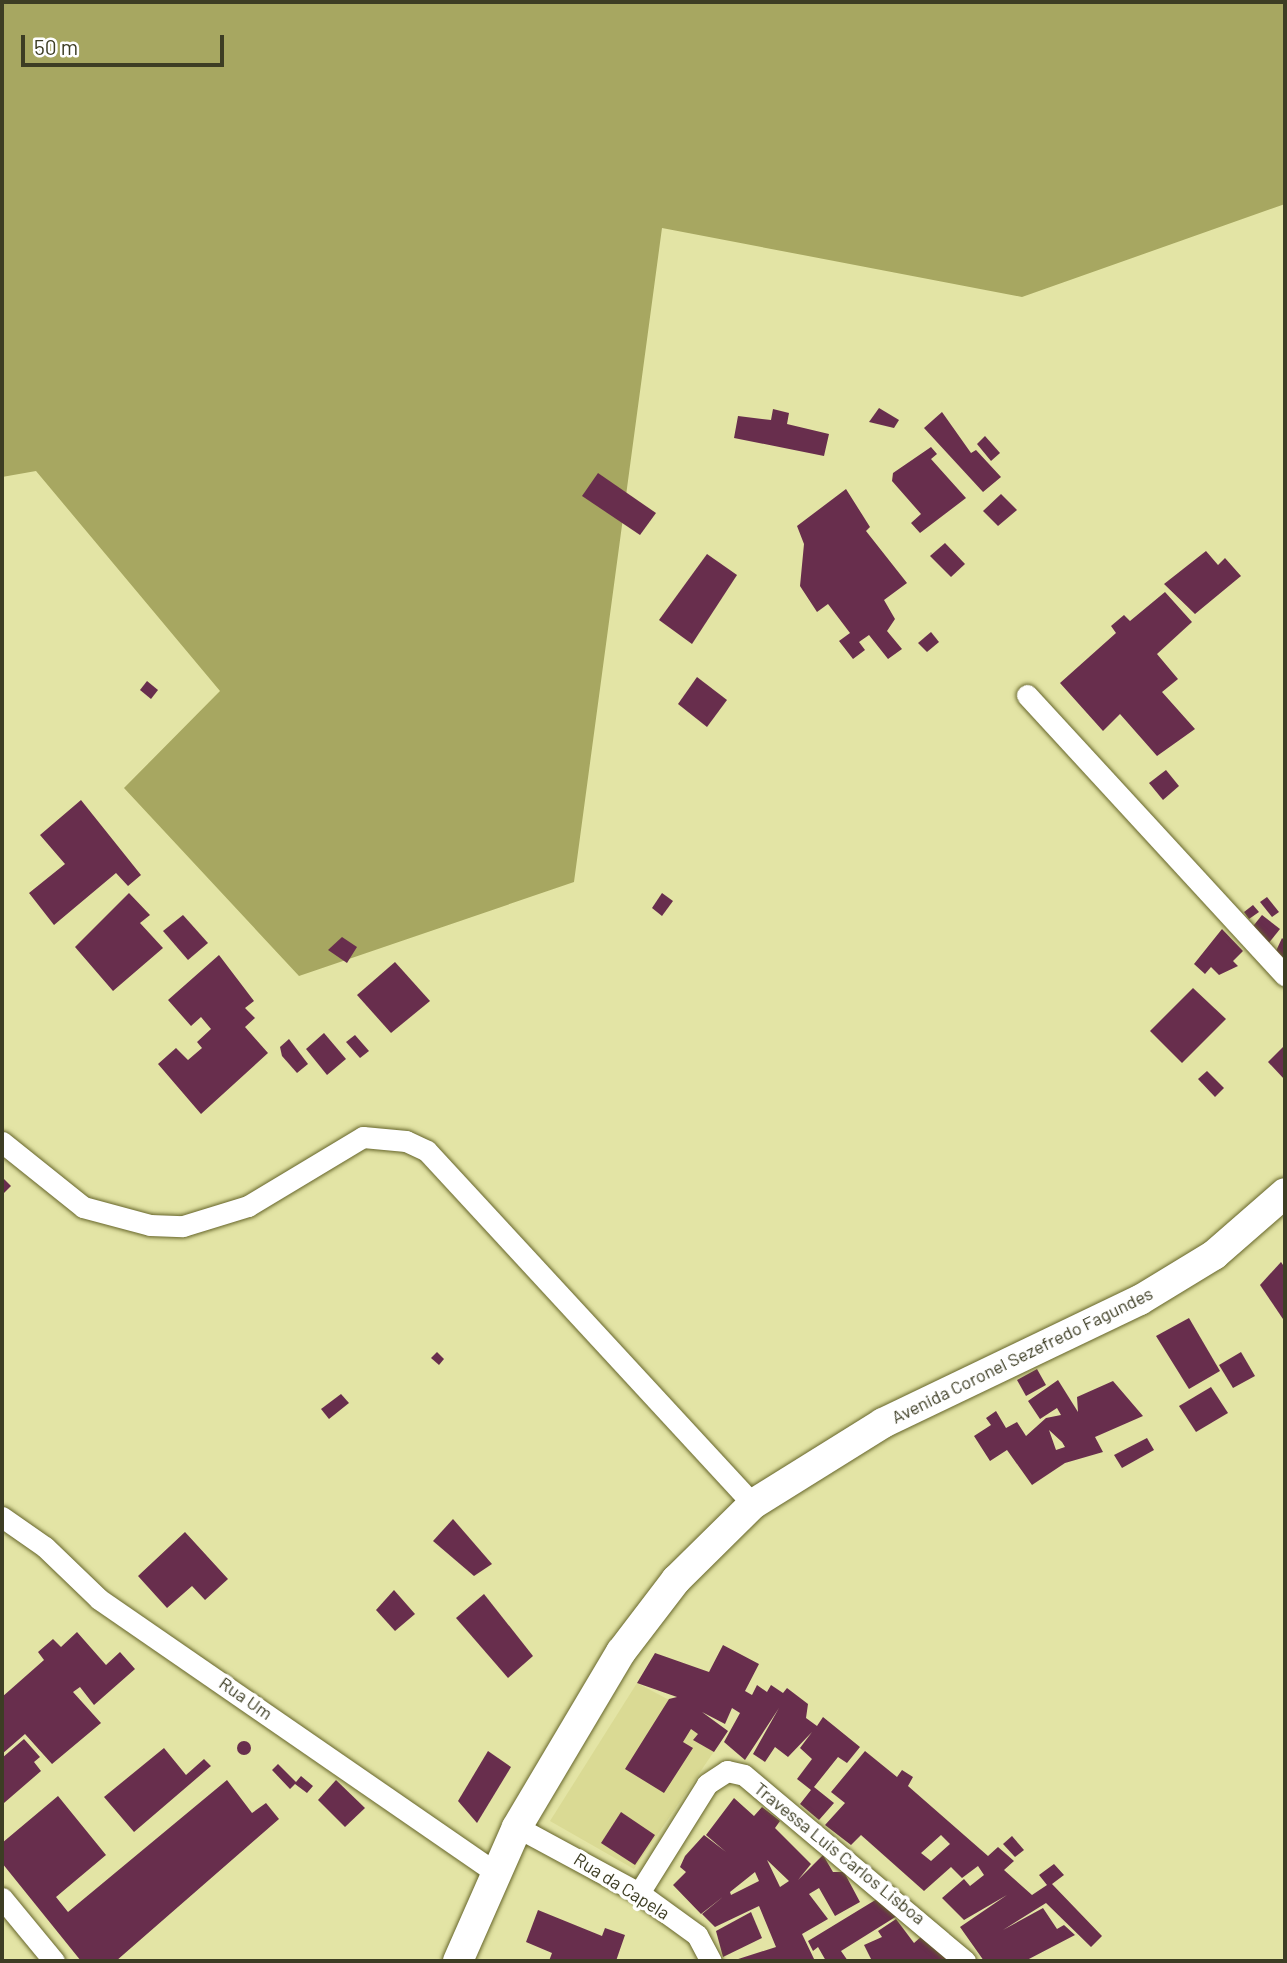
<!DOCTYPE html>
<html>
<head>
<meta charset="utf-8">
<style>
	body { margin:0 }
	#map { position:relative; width:1287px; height:1963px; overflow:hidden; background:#e3e4a5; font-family:Barlow,sans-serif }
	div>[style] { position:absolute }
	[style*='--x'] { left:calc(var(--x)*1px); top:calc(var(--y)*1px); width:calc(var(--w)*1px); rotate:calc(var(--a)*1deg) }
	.built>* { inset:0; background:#dada94 }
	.forest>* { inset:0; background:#a7a761 }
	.building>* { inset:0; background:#682e4d }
	.round { border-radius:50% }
	.roads { filter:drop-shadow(0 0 2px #66652a) drop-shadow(0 0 2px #66652a) }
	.minor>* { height:21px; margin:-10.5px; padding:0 10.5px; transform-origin:10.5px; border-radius:10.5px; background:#fff }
	.secondary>* { height:30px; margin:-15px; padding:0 15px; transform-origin:15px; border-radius:15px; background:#fff }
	span { translate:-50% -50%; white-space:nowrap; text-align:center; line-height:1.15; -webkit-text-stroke:7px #fff; paint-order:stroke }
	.street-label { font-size:18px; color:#3d3d24 }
	.frame { position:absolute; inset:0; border:4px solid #3d3d24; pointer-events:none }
	.scale { position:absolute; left:21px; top:35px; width:203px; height:32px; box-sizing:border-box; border:4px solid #3d3d24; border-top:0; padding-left:9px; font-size:21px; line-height:24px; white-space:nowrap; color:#3d3d24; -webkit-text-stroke:5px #fff; paint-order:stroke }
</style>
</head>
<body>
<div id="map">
	<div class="built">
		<i style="clip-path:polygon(637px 1683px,728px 1731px,634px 1869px,550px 1821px)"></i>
	</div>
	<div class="forest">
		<i style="clip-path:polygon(2px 2px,1285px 2px,1285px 204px,1022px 297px,662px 228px,574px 882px,299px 976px,124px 788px,220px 691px,36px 471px,2px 477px)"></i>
	</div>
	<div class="building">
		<i style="clip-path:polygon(879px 408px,899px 420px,894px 428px,869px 422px)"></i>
		<i style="clip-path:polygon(773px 409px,789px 413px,787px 424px,829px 434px,824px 456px,734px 438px,738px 416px,771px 420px)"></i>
		<i style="clip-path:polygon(942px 412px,971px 453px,976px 450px,1001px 477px,983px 492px,924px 428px)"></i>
		<i style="clip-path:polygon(985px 436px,1000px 453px,991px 461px,977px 444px)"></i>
		<i style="clip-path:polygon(931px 447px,937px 454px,931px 459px,966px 498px,920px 533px,911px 523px,921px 514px,892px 481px,893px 473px)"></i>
		<i style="clip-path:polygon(598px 473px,656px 513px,640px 535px,582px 496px)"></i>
		<i style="clip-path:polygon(846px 489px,870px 527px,866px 531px,907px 583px,884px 600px,895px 619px,887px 631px,902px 649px,888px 659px,869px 635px,859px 642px,865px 650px,853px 659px,839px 641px,850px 633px,828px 604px,817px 612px,800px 586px,804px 544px,797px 526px)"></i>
		<i style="clip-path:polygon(1001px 494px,1017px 510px,998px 526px,983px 511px)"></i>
		<i style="clip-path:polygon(945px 543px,965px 564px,951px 577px,930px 556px)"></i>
		<i style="clip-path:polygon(1206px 551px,1218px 565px,1225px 558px,1241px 576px,1195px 614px,1164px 584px)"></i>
		<i style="clip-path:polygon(707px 554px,737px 575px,692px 644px,659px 620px)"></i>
		<i style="clip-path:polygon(1165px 592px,1192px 622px,1157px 654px,1178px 679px,1162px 692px,1195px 729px,1157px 756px,1120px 714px,1103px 731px,1060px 683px,1116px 633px,1111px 626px,1124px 615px,1130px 621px)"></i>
		<i style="clip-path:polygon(931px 632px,939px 642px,927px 652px,918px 643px)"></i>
		<i style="clip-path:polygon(697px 677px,727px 700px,707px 727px,678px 704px)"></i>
		<i style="clip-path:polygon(147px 681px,158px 690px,151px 699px,140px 690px)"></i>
		<i style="clip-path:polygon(1166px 770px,1179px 786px,1163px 800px,1149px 783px)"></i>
		<i style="clip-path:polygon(81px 800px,141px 875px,128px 886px,116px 873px,54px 925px,29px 893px,65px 864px,40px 835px)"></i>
		<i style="clip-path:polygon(129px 893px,150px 915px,140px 923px,163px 948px,113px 991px,75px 947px)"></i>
		<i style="clip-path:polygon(662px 893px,673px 901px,662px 916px,652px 908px)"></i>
		<i style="clip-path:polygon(1267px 897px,1279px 912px,1272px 917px,1260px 902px)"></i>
		<i style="clip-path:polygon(1253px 905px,1259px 912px,1249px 919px,1244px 912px)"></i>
		<i style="clip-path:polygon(183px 915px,208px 943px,188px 960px,163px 931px)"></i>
		<i style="clip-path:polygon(1262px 915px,1280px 929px,1268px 944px,1250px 930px)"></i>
		<i style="clip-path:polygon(1222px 929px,1243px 951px,1233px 961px,1238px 966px,1219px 975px,1211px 967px,1205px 974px,1194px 964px)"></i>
		<i style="clip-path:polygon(342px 937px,357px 947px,347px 963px,328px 950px)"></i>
		<i style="clip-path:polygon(1282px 938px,1285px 941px,1285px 959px,1276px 951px)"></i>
		<i style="clip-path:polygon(219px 955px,254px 1001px,245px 1008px,255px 1018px,245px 1027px,268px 1053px,201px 1114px,158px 1064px,176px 1048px,188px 1060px,202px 1048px,197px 1042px,211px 1029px,201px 1017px,191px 1026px,168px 1000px)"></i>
		<i style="clip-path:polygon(395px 962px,430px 1001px,391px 1033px,357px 995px)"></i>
		<i style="clip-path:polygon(1193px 988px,1226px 1019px,1182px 1063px,1150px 1031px)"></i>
		<i style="clip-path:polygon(324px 1033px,346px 1059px,327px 1075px,306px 1049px)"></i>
		<i style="clip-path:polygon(355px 1035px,369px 1051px,360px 1058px,346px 1042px)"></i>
		<i style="clip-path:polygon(289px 1039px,308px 1064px,297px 1073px,282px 1056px,280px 1047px)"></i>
		<i style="clip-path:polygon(1285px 1045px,1285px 1080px,1268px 1062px)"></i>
		<i style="clip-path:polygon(1207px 1071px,1224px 1088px,1215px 1097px,1198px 1079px)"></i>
		<i style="clip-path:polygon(2px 1177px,11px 1186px,2px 1195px)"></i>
		<i style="clip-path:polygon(1281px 1262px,1285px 1268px,1285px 1322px,1260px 1285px)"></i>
		<i style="clip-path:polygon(1189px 1318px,1220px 1371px,1189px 1389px,1156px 1336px)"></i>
		<i style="clip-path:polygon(437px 1352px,444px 1359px,439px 1365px,431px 1358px)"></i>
		<i style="clip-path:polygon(1241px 1352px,1255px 1376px,1233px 1388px,1219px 1365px)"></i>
		<i style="clip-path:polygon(1037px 1369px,1046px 1385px,1026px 1396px,1017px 1380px)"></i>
		<i style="clip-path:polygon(evenodd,1058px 1380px,1078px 1412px,1077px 1397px,1113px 1381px,1143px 1416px,1095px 1437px,1103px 1452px,1065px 1463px,1032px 1485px,1007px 1450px,990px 1461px,974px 1436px,991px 1425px,986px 1418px,996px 1411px,1006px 1428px,1017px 1422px,1026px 1436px,1046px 1418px,1061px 1415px,1057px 1408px,1040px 1419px,1028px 1401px,1058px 1380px,1049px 1430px,1062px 1442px,1065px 1447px,1056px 1450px,1049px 1430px)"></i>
		<i style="clip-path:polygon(1211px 1387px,1228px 1413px,1196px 1432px,1179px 1406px)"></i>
		<i style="clip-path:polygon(341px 1394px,349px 1403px,329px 1419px,321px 1409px)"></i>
		<i style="clip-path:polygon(1147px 1438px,1154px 1450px,1122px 1468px,1114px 1455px)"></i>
		<i style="clip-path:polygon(453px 1519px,492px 1564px,474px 1576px,433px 1541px)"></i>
		<i style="clip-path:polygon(185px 1532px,228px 1579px,205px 1600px,192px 1586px,167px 1608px,138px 1576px)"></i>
		<i style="clip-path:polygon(394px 1590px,415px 1614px,395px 1631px,376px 1610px)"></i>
		<i style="clip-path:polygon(484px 1594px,533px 1656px,508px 1678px,456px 1618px)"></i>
		<i style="clip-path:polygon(77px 1632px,106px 1665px,120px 1652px,135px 1669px,94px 1705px,80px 1687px,73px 1692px,101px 1723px,52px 1764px,25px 1734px,2px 1754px,2px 1697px,44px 1660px,38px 1652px,53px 1639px,61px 1647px)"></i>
		<i style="clip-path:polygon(723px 1645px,759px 1664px,745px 1691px,752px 1695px,757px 1685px,767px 1692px,771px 1685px,783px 1693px,787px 1688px,808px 1704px,806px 1718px,817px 1726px,823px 1717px,860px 1747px,847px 1763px,838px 1757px,814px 1787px,834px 1803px,819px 1820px,800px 1804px,811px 1790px,797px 1779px,812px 1759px,800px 1748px,812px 1732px,788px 1757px,775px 1747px,765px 1762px,753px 1754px,779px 1708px,745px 1760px,724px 1742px,740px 1713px,732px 1708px,725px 1724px,702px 1712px,728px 1731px,714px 1752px,693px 1740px,698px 1734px,691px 1729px,683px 1742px,693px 1748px,664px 1793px,625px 1769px,669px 1699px,677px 1697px,637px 1683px,655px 1653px,709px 1672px)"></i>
		<i style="clip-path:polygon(24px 1739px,40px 1757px,34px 1762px,41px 1771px,4px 1803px,2px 1758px)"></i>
		<i class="round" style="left:237px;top:1741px;width:14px;height:14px"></i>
		<i style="clip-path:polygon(164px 1748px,186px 1775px,204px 1759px,211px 1766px,134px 1832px,104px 1797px)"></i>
		<i style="clip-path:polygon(488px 1751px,511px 1767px,477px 1823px,458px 1801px)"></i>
		<i style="clip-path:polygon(evenodd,865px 1751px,897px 1777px,902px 1770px,913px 1777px,908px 1786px,988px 1856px,998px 1847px,1014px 1861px,1004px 1870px,1032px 1895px,1047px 1885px,1039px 1875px,1054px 1864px,1064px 1875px,1052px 1884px,1102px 1936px,1091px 1947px,1046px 1903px,1003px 1930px,1043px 1908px,1057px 1929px,1064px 1925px,1075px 1935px,1027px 1960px,984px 1961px,960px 1927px,1007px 1895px,964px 1920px,942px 1898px,964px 1879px,970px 1886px,984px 1875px,978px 1866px,962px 1878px,951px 1867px,924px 1891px,861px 1835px,851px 1845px,825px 1825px,845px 1803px,831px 1792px,865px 1751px,941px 1835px,950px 1844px,931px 1861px,921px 1853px,941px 1835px)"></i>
		<i style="clip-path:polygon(278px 1764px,296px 1782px,301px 1776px,313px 1786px,307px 1793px,295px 1784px,290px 1789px,272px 1770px)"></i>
		<i style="clip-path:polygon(227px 1780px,252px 1813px,266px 1803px,279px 1819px,116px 1961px,81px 1961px,2px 1863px,2px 1843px,58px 1796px,106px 1855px,56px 1897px,68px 1912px)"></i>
		<i style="clip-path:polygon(336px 1780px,365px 1808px,345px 1827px,318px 1800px)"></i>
		<i style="clip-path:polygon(evenodd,734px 1798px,754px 1816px,762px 1807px,780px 1821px,775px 1828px,811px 1864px,798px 1880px,823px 1855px,833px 1872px,844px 1872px,860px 1902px,835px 1916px,819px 1888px,809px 1894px,828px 1919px,802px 1934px,815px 1961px,732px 1961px,776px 1947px,759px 1906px,715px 1927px,702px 1914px,724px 1896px,701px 1914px,673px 1885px,686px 1872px,680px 1867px,685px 1856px,704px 1835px,726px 1852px,706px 1835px,734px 1798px,767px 1860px,789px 1881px,780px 1887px,768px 1862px,767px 1860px,734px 1798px,755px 1872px,759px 1881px,731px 1895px,730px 1892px,755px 1872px)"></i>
		<i style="clip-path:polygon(621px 1812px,655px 1835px,635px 1865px,601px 1843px)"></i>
		<i style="clip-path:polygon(1012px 1836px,1024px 1850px,1015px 1857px,1003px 1844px)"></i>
		<i style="clip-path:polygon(877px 1899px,897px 1916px,841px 1951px,848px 1961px,826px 1961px,818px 1947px,813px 1951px,808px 1941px)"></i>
		<i style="clip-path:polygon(538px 1910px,602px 1936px,605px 1928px,625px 1935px,616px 1961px,549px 1961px,552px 1953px,526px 1942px)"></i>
		<i style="clip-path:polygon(751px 1912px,762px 1938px,723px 1957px,716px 1931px)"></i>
		<i style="clip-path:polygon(896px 1919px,914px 1943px,922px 1936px,952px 1961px,872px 1961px,864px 1945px,882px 1937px,878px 1931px)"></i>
	</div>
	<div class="roads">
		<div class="minor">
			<i style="--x:1027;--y:695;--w:381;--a:47.4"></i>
			<i style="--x:2;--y:1142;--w:104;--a:38.7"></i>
			<i style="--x:83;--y:1207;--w:69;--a:15"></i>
			<i style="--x:150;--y:1225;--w:33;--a:2"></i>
			<i style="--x:183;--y:1226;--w:68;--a:-17.1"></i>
			<i style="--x:248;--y:1206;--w:134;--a:-31"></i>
			<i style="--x:363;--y:1137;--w:43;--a:5.3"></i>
			<i style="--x:406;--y:1141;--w:23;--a:25"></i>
			<i style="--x:427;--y:1151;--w:481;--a:47.3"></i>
			<i style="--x:2;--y:1517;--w:52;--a:34.9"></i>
			<i style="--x:45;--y:1547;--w:75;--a:43.9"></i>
			<i style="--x:99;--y:1599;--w:482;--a:34.6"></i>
			<i style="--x:517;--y:1827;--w:139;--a:28.4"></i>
			<i style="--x:639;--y:1893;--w:72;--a:35.9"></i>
			<i style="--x:697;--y:1935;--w:30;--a:62"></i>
			<i style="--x:639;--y:1893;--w:128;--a:-58"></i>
			<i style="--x:707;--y:1784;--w:24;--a:-33"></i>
			<i style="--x:727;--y:1771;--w:17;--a:13"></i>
			<i style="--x:744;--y:1775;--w:289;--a:40.1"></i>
			<i style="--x:2;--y:1898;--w:82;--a:50.5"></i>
		</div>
		<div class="secondary">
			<i style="--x:458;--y:1961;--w:146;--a:-66.2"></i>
			<i style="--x:517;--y:1827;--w:204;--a:-59.3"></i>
			<i style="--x:621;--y:1652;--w:91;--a:-52.6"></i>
			<i style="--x:676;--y:1580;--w:108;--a:-44.6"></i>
			<i style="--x:753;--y:1504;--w:153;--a:-31.9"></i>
			<i style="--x:883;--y:1423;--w:285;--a:-25.6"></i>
			<i style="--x:1140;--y:1300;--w:87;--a:-31.3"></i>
			<i style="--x:1214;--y:1255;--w:94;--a:-41.1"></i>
		</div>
	</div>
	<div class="street-label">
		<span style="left:1022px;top:1355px;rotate:-26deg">Avenida Coronel Sezefredo Fagundes</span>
		<span style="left:246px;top:1698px;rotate:35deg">Rua Um</span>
		<span style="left:840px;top:1853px;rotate:39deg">Travessa Luis Carlos Lisboa</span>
		<span style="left:622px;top:1886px;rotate:32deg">Rua da Capela</span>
	</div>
	<div class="frame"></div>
	<div class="scale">50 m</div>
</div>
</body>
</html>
